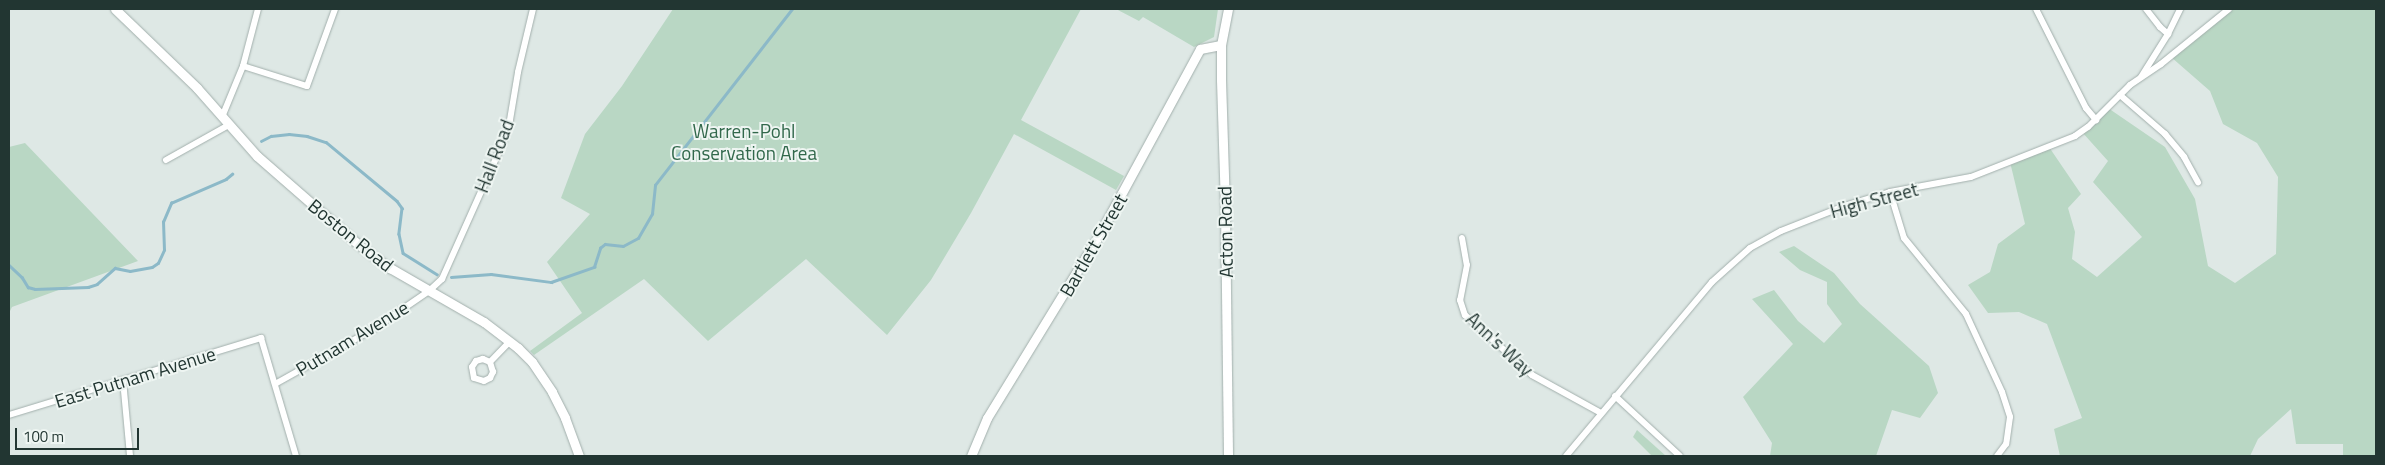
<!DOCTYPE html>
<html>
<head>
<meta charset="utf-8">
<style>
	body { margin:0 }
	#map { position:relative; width:2385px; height:465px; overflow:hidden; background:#dee8e5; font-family:"Titillium Web",sans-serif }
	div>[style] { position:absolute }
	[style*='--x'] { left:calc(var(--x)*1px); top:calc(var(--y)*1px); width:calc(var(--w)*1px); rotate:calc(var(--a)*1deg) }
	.green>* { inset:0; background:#b9d7c4 }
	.stream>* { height:2.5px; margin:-1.25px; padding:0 1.25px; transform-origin:1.25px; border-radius:1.25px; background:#8cb9c8 }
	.roads { filter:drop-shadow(0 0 1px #a2afac) drop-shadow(0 0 1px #a2afac) }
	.minor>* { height:6px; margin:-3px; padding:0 3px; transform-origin:3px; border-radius:3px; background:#fff }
	.tertiary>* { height:9px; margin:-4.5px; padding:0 4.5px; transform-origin:4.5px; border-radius:4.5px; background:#fff }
	.secondary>* { height:9px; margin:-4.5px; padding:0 4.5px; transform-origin:4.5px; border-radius:4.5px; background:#fff }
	span { translate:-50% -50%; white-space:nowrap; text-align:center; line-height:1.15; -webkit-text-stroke:4px #eef5f2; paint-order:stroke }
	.park-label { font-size:19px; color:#31684b }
	.street-label { font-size:19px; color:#223632 }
	.frame { position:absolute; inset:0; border:10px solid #223632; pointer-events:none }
	.scale { position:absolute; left:15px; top:428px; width:124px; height:22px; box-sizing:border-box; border:2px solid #223632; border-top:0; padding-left:6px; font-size:15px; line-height:18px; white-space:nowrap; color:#223632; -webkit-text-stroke:4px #eef5f2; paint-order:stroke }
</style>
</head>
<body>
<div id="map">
	<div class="green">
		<i style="clip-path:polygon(673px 9px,1081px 9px,1021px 120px,1124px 176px,1116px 190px,1014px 134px,971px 213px,931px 280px,887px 335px,806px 259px,708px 341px,644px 279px,534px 355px,530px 351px,582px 313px,547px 262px,590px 214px,561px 198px,585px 134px,622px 86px)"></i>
		<i style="clip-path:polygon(1116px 9px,1218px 9px,1214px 37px,1194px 47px,1143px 17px,1139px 21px)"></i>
		<i style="clip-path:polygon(2229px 9px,2376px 9px,2376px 456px,2343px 456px,2343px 444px,2296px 444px,2291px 409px,2258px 439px,2250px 456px,2060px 456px,2054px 429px,2082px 418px,2047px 324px,2019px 312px,1988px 313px,1968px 285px,1990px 272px,1998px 244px,2025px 224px,2010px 162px,2049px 147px,2081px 194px,2068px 208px,2075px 232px,2072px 259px,2097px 277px,2142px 237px,2093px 182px,2108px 161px,2082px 132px,2108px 108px,2165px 147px,2195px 199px,2208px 266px,2235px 283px,2276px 254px,2278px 177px,2257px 143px,2223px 124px,2210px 91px,2171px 57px)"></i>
		<i style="clip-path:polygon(25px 143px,138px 261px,12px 307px,9px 313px,9px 147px)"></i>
		<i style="clip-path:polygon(1794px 246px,1834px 273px,1860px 304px,1929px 366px,1938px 393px,1920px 418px,1892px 410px,1876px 456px,1770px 456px,1772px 443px,1743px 397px,1793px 344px,1752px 299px,1774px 290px,1798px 321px,1824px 343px,1842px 324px,1827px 304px,1827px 282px,1800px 270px,1779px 252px)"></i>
		<i style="clip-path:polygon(1637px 430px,1666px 456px,1652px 456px,1633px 437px)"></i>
	</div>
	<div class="stream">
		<i style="--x:261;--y:141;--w:11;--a:-27"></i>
		<i style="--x:271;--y:136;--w:18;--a:-6"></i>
		<i style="--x:289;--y:134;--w:18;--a:6"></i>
		<i style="--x:307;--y:136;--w:20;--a:18"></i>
		<i style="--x:326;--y:142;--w:92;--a:39.7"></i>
		<i style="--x:397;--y:201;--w:9;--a:54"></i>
		<i style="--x:402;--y:208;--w:26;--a:97"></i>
		<i style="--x:399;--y:234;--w:19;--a:78"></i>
		<i style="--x:403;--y:253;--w:40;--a:32"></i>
		<i style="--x:9;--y:265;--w:18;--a:43"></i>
		<i style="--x:22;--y:277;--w:12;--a:59"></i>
		<i style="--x:28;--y:287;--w:7;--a:16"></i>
		<i style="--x:35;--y:289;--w:53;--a:-2.2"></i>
		<i style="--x:88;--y:287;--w:9;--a:-18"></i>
		<i style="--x:97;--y:284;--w:24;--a:-42"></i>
		<i style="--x:115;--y:268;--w:15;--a:11"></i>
		<i style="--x:130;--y:271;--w:22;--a:-10"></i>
		<i style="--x:152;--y:267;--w:7;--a:-34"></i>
		<i style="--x:158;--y:263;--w:14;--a:-65"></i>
		<i style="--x:164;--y:250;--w:28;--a:-92"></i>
		<i style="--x:163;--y:222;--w:21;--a:-67"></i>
		<i style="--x:171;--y:203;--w:60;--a:-23.6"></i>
		<i style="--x:226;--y:179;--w:8;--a:-40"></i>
		<i style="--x:451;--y:277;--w:40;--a:-4.3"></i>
		<i style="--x:491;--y:274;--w:61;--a:7.6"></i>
		<i style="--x:551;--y:282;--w:46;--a:-19.2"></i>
		<i style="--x:594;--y:267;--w:20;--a:-72"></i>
		<i style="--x:600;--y:248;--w:6;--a:-39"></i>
		<i style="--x:605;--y:244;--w:18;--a:6"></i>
		<i style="--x:623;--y:246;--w:17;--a:-28"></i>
		<i style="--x:638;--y:238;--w:28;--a:-60"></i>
		<i style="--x:652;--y:214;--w:29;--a:-84"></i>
		<i style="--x:655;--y:185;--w:223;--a:-52.1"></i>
	</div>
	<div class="roads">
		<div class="minor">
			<i style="--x:2036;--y:9;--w:111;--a:63.2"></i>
			<i style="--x:2086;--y:108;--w:16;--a:50"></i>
			<i style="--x:2146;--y:9;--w:23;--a:52"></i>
			<i style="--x:2160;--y:27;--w:11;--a:41"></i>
			<i style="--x:243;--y:66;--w:67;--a:17.4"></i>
			<i style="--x:307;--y:86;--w:82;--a:-70"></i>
			<i style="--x:2141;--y:77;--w:51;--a:-57.9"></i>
			<i style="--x:2168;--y:34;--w:28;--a:-64"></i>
			<i style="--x:2120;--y:95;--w:60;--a:40.9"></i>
			<i style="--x:2165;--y:134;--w:30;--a:50"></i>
			<i style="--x:2184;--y:157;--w:29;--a:61"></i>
			<i style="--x:222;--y:117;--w:55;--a:-67.6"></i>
			<i style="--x:243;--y:66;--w:59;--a:-75.3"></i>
			<i style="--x:166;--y:160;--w:72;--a:-29.1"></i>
			<i style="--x:1890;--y:192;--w:48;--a:73.1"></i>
			<i style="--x:1904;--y:238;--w:98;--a:50.8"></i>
			<i style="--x:1966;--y:314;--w:86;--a:65.2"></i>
			<i style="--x:2002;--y:392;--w:26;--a:72"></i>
			<i style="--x:2010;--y:417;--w:27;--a:98"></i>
			<i style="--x:2006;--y:444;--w:15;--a:127"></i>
			<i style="--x:1462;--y:238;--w:27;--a:80"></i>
			<i style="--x:1467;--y:265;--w:36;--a:101"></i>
			<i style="--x:1460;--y:300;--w:16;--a:72"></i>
			<i style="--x:1465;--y:315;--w:90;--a:41.8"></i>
			<i style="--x:1532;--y:375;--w:79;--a:28.8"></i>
			<i style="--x:490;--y:362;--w:8;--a:-157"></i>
			<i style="--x:483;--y:359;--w:7;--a:164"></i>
			<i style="--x:476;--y:361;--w:7;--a:124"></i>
			<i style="--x:472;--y:367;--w:11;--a:80"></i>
			<i style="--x:474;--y:378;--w:10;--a:17"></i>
			<i style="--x:484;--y:381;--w:7;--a:-27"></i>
			<i style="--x:490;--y:378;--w:7;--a:-63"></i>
			<i style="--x:493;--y:372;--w:10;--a:-107"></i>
			<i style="--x:490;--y:362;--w:29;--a:-46"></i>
			<i style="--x:123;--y:380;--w:76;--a:84.7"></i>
			<i style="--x:275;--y:384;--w:115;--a:-29.2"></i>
			<i style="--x:375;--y:328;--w:65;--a:-34.4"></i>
			<i style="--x:429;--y:291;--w:18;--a:-43"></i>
			<i style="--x:442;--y:279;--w:147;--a:-65.9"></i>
			<i style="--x:502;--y:145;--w:26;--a:-72"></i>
			<i style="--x:510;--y:120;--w:49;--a:-80.5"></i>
			<i style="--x:518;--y:72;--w:65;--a:-76.6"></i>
			<i style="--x:1615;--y:396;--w:88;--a:42.7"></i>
			<i style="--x:9;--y:415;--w:264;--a:-17"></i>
			<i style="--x:261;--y:338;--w:123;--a:73.5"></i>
			<i style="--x:1566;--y:456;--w:227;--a:-50"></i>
			<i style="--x:1712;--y:282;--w:51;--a:-41.8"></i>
			<i style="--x:1750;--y:248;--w:35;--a:-29"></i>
			<i style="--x:1781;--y:231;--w:68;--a:-21.6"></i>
			<i style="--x:1844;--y:206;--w:48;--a:-16.9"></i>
			<i style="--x:1890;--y:192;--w:82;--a:-10.5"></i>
			<i style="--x:1971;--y:177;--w:112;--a:-21.5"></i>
			<i style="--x:2075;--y:136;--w:16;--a:-35"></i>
			<i style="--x:2088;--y:127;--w:59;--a:-45"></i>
			<i style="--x:2130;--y:85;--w:37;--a:-34"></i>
			<i style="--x:2161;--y:64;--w:87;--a:-39"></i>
		</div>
		<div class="tertiary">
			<i style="--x:971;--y:456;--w:41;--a:-67.2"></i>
			<i style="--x:987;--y:418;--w:215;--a:-58.5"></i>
			<i style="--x:1099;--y:235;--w:212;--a:-61.5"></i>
			<i style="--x:1200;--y:49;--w:21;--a:-11"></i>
		</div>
		<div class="secondary">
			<i style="--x:115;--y:9;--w:114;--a:43.9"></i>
			<i style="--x:197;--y:88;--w:91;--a:48.6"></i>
			<i style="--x:257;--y:156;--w:135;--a:41.1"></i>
			<i style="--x:359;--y:245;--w:39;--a:37"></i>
			<i style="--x:390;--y:268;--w:108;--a:29.9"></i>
			<i style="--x:484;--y:322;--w:43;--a:37.4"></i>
			<i style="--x:518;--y:348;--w:20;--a:45"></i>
			<i style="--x:532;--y:362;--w:36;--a:56"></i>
			<i style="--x:552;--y:392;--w:29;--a:63"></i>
			<i style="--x:565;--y:418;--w:40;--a:69.8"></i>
			<i style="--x:1228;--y:9;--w:37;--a:101"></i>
			<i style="--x:1221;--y:45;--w:35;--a:90"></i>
			<i style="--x:1221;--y:80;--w:129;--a:88.2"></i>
			<i style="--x:1225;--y:209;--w:247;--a:89.3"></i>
		</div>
	</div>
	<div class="park-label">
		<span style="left:744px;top:142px">Warren-Pohl<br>Conservation Area</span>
	</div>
	<div class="street-label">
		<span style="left:494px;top:156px;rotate:-69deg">Hall Road</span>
		<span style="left:1874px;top:200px;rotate:-15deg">High Street</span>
		<span style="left:1225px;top:232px;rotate:-91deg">Acton Road</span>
		<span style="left:351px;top:235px;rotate:39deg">Boston Road</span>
		<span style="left:1093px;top:245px;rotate:-60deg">Bartlett Street</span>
		<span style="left:352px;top:338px;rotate:-31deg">Putnam Avenue</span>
		<span style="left:1500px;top:344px;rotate:43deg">Ann's Way</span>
		<span style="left:135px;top:377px;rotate:-17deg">East Putnam Avenue</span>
	</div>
	<div class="frame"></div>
	<div class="scale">100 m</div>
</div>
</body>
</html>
